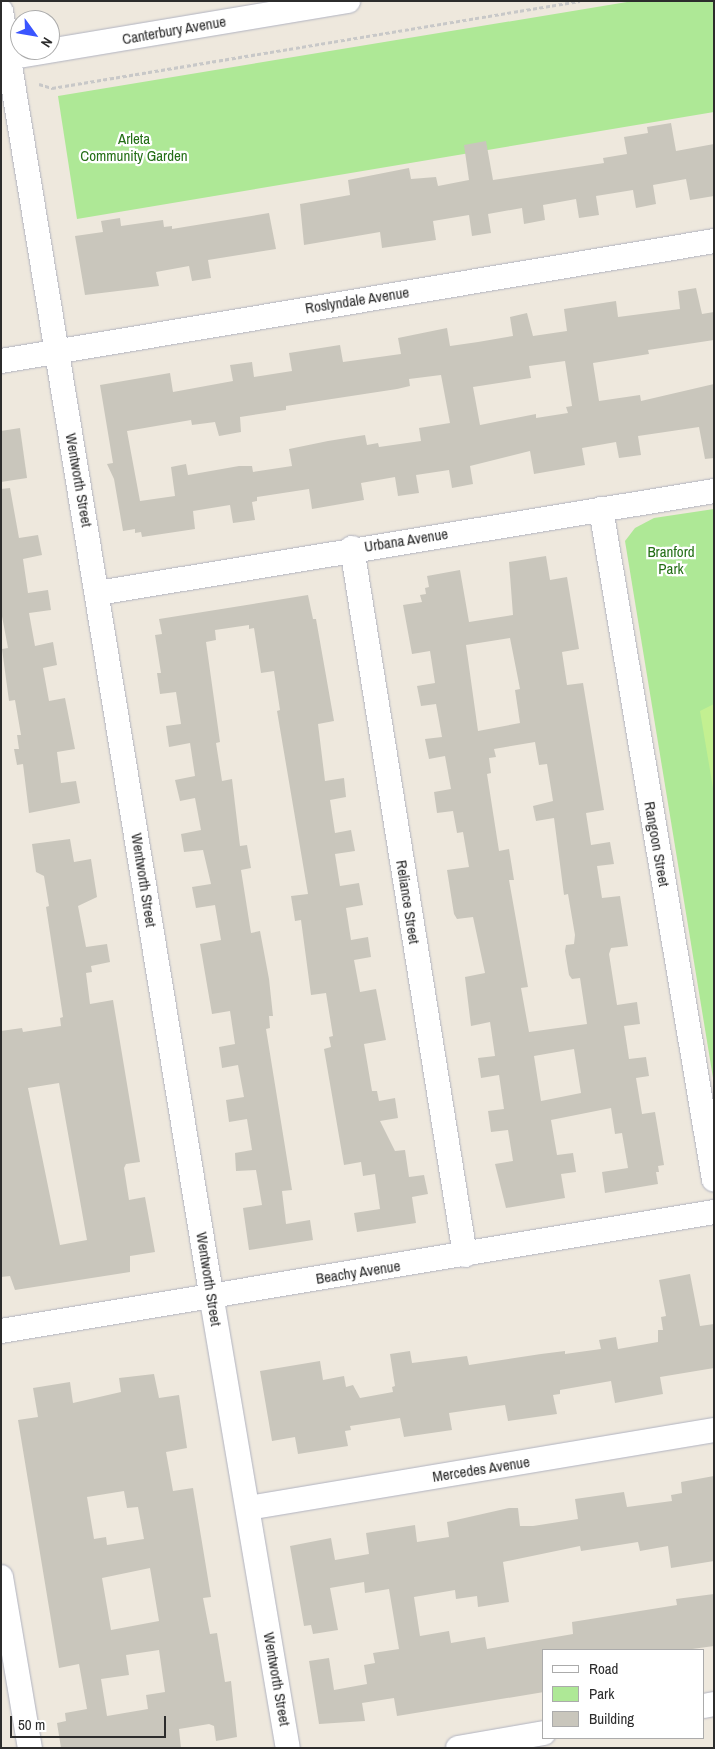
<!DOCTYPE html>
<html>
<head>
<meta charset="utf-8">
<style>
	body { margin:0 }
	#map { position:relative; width:715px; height:1749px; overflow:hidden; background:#eee8dd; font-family:"Archivo Narrow",sans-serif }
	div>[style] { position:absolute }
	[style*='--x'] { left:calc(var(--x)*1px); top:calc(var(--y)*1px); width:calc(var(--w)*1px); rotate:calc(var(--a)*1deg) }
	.green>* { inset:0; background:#aee896 }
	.pitch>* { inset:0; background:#c3f091 }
	.building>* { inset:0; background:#c9c6bc }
	.path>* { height:3px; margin-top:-1.5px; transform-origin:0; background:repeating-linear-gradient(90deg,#c8c8c8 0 4px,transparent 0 6.5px) }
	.roads { filter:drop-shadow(0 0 1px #b1b3c0) drop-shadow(0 0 1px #b1b3c0) }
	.minor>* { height:24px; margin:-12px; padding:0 12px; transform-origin:12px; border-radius:12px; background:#fff }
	span { translate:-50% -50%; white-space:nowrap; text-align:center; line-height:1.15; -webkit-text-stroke:4.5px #fff; paint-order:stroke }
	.street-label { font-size:15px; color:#2c2c2c }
	.park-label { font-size:15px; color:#246f16 }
	.frame { position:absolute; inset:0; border:2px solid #2c2c2c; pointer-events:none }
	.legend { position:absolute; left:542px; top:1649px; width:162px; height:90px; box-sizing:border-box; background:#fff; border:1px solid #ababab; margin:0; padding:6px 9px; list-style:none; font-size:15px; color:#2c2c2c }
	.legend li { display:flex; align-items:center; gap:10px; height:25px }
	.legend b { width:25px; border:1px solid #ababab }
	.north { position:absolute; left:10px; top:10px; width:50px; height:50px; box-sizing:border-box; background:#fff; border:1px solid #ababab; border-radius:50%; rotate:122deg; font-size:14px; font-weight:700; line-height:20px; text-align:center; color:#2c2c2c }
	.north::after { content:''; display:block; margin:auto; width:18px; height:22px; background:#3a55ff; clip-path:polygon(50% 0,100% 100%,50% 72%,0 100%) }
	.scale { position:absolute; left:10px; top:1716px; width:156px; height:22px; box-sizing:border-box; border:2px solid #2c2c2c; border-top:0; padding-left:6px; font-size:15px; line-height:18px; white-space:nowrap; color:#2c2c2c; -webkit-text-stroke:4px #fff; paint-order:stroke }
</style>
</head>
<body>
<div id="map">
	<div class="green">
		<i style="clip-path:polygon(633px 1px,714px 1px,714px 112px,77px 219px,58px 96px)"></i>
		<i style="clip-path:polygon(714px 509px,714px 1084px,625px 541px,635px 528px,654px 518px)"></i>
	</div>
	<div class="pitch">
		<i style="clip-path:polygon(714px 704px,714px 794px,700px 711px)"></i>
	</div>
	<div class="building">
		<i style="clip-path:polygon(671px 123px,676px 151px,714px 144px,714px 196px,690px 200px,686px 179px,653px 185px,656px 204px,636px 208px,633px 190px,596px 196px,599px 215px,579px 218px,576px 199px,543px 205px,545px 220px,524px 224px,522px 208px,488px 214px,491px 233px,472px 236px,469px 215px,433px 221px,436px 240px,382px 248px,380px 232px,304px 245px,300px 204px,350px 195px,348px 180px,409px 168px,411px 179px,436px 177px,438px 186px,469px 180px,464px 145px,486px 141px,493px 180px,604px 163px,603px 158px,627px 154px,624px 137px,648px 133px,647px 127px)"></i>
		<i style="clip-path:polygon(269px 213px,276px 249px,208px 260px,211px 278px,192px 281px,189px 266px,156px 272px,159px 286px,85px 295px,75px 236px,103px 232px,101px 221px,120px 218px,121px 226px,163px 220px,164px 227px,172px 226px,172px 229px)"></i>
		<i style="clip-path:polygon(evenodd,696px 288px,702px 314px,714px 312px,714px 340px,648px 350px,649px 354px,593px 363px,599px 401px,640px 395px,641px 401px,714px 384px,714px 458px,705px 459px,699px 427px,638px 436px,641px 455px,619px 458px,616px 442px,582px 448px,585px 465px,534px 474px,530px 451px,470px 466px,473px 484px,452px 488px,449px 470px,416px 475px,419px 493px,398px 496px,395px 477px,361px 483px,364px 500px,312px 509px,309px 489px,257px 497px,257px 501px,252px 502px,255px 520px,233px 523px,230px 505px,193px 511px,195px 529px,142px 537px,141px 532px,135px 533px,135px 529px,123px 531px,114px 479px,107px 464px,113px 463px,100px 385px,170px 373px,173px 392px,233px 381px,230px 365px,252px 362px,254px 377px,292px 371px,289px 353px,340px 345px,343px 362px,401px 354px,398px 338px,447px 328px,450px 346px,478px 342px,513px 336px,510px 317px,527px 313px,533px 336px,567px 331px,564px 309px,616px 301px,618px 317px,680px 309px,678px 291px,696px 288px,565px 361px,572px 406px,566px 407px,568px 413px,536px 418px,536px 414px,480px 425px,473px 387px,531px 378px,529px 366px,565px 361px,696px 288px,441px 375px,450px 423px,419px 428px,421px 441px,379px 447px,378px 443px,367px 445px,365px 435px,328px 441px,289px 449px,292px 466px,253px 472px,252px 466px,239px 466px,188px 475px,186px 464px,171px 467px,175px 496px,140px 501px,127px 431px,191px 420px,192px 425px,215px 422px,219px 436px,241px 432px,240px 417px,286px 410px,286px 406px,397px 389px,410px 386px,409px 379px,441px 375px)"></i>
		<i style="clip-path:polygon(20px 428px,27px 478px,1px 482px,1px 431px)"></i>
		<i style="clip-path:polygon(10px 488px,19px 538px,38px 535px,42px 555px,23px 559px,28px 593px,48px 590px,51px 610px,29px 613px,35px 646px,53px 642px,57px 665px,43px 668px,49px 701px,65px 698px,75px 749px,57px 752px,61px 783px,76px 781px,80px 803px,29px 813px,23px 764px,17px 765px,14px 749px,19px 749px,17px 735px,21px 735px,15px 700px,9px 701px,2px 649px,8px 648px,1px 611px,1px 489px)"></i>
		<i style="clip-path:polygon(evenodd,546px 556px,550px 580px,567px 577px,579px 649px,562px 652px,567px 685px,583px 683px,604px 810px,586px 813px,591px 845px,610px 842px,614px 864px,597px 866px,602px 898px,620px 896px,628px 946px,611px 948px,609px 954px,617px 1005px,637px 1002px,640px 1024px,624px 1026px,629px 1059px,646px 1057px,649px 1076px,636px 1078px,642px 1114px,655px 1112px,664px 1165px,658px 1166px,659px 1172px,656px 1172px,658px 1184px,605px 1193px,602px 1172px,628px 1168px,622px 1133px,615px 1134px,611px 1108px,551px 1120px,557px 1155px,573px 1153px,576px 1172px,561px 1174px,565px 1198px,506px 1208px,495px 1164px,513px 1161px,508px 1130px,491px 1132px,488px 1111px,504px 1109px,499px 1075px,481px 1078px,478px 1058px,495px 1056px,490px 1022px,471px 1026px,465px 977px,485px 973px,473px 917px,457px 919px,454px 914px,447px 870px,469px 867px,463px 832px,457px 833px,453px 811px,437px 813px,434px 792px,451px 789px,445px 756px,429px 759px,425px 739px,442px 737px,436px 704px,421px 706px,417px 686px,435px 683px,430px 651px,412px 654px,403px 605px,422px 602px,420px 595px,426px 594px,425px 588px,429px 587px,427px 576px,460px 570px,469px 622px,513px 615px,509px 562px,546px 556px,510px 638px,520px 689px,515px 690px,520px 723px,478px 731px,466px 645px,510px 638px,546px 556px,535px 742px,539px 765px,547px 764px,553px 801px,533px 806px,536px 821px,554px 818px,564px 895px,568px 894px,575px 935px,574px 944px,566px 945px,565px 951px,569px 975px,572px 979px,580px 978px,587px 1024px,529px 1032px,521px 988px,528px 987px,509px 880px,514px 880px,509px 849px,499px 851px,487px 774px,491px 773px,489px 758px,496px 757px,494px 749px,535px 742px,546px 556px,574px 1049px,581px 1093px,541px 1101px,534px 1056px,574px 1049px)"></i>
		<i style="clip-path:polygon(308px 595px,313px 619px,316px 619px,334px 721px,318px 724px,325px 781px,344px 778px,346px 797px,330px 800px,335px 833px,351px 830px,355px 851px,335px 854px,340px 886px,359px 883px,363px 905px,346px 908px,351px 940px,368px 937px,371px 957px,354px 960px,360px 992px,376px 989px,386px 1040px,364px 1044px,372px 1091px,377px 1091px,379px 1101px,395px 1098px,398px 1118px,380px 1121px,395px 1151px,405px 1150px,409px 1177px,424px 1175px,428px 1194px,412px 1197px,416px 1223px,357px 1232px,354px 1213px,380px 1209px,375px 1174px,363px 1176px,361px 1162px,344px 1165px,324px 1049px,331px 1047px,329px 1037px,333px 1036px,326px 993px,311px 995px,301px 920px,295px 921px,291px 896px,308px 894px,277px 711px,280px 710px,274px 671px,261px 673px,254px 628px,249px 629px,249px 625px,215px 630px,216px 640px,206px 642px,220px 742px,216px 743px,222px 781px,232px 779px,240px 846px,247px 845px,251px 868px,241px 870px,251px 933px,260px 931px,269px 979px,273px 1016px,269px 1016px,270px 1028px,266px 1029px,292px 1190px,282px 1191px,286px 1224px,310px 1220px,313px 1240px,249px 1250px,243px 1208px,262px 1205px,256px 1170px,236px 1171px,235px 1153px,252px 1150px,247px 1119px,229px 1122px,226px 1100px,244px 1097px,238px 1065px,222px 1068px,219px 1047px,235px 1044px,230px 1011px,212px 1014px,200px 944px,221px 940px,215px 905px,196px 908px,192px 887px,211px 884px,203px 850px,184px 852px,181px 834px,201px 830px,195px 798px,180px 801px,175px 780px,195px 776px,190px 743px,169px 747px,166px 726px,181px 724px,176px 692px,160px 694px,157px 673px,161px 673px,155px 635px,162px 634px,159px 619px)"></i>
		<i style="clip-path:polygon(evenodd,70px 839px,74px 862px,91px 859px,97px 897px,78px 906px,86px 947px,107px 944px,110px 962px,91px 966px,92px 972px,86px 973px,90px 1004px,113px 1000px,140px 1162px,126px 1164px,124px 1168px,129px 1200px,145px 1197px,155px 1252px,130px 1256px,130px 1272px,15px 1290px,10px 1276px,1px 1277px,1px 1031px,22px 1028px,23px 1032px,61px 1026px,60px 1018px,63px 1017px,46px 907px,49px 906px,44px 876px,36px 872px,32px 844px,70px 839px,59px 1083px,87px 1240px,60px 1245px,28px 1088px,59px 1083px)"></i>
		<i style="clip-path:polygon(690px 1274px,700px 1326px,714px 1324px,714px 1368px,660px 1377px,663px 1394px,615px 1403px,611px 1381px,560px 1390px,560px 1394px,553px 1395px,557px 1414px,508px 1421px,505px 1405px,483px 1408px,449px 1413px,452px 1430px,404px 1437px,400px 1418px,350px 1426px,351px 1430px,345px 1431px,348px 1446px,298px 1454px,295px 1437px,272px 1441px,260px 1371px,320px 1361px,323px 1380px,344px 1376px,346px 1387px,353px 1385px,360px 1398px,393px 1392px,392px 1387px,395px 1386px,390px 1354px,410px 1351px,412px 1363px,467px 1356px,469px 1365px,541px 1354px,565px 1351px,565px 1354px,601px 1349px,599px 1340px,616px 1337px,618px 1349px,658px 1342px,658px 1330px,663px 1330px,661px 1317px,666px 1316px,659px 1280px)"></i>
		<i style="clip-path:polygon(evenodd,154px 1374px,159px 1398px,179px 1395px,187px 1448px,166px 1452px,173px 1491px,193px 1488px,211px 1597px,203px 1598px,210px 1634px,217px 1633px,225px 1682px,231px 1681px,237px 1737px,216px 1741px,214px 1726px,209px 1724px,179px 1729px,181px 1748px,61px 1748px,57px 1723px,66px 1721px,65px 1713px,87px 1709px,79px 1664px,59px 1668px,18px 1420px,38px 1417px,33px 1388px,70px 1382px,73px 1403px,121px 1392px,119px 1378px,154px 1374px,124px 1491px,127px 1508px,138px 1507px,144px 1539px,107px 1545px,106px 1537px,94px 1539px,87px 1497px,124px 1491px,154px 1374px,150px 1568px,159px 1621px,111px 1630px,102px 1578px,150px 1568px,154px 1374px,159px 1650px,165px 1692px,146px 1695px,148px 1709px,107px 1716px,101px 1679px,129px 1675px,126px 1655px,159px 1650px)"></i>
		<i style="clip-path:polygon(714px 1476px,714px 1561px,671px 1568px,668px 1546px,640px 1551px,638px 1542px,581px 1551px,580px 1546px,503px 1562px,509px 1602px,478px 1607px,477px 1596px,456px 1599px,455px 1590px,414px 1597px,420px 1636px,449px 1631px,451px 1643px,485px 1637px,487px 1649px,573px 1634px,572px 1622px,677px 1605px,676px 1599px,714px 1594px,714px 1646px,685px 1650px,544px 1650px,544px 1692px,397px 1716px,394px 1698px,362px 1703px,365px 1721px,319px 1724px,309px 1661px,329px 1658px,334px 1690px,367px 1684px,364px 1665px,375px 1663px,373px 1653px,399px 1649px,389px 1589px,365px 1593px,364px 1582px,330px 1588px,338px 1630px,313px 1634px,311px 1625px,304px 1626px,290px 1546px,331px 1538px,335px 1560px,369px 1554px,366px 1533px,415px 1525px,417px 1542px,449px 1537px,447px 1522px,509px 1508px,518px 1508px,520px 1526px,533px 1526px,578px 1519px,575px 1499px,624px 1492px,627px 1507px,672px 1501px,671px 1495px,682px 1493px,681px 1482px)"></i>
	</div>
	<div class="path">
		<i style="--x:39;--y:84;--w:14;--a:17"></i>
		<i style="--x:52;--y:88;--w:535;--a:-9.36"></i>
	</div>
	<div class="roads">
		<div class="minor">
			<i style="--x:1;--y:11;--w:1300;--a:80.7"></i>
			<i style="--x:211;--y:1294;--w:460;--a:80.4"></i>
			<i style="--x:1;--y:59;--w:352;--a:-9.5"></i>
			<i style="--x:1;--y:361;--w:723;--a:-9.55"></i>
			<i style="--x:601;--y:509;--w:680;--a:80.44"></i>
			<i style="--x:352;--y:548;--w:716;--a:80.92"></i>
			<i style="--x:98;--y:593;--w:624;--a:-9.4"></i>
			<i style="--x:1;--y:1331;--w:723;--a:-9.48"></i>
			<i style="--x:248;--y:1508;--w:472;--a:-9.5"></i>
			<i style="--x:1;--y:1577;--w:173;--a:80.4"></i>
			<i style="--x:704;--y:1706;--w:10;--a:-11"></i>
			<i style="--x:458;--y:1748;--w:87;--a:-9.9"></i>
		</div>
	</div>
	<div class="street-label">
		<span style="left:174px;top:30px;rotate:-10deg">Canterbury Avenue</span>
		<span style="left:357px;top:300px;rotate:-9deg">Roslyndale Avenue</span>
		<span style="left:79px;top:480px;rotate:80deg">Wentworth Street</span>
		<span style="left:406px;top:540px;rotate:-9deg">Urbana Avenue</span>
		<span style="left:657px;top:844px;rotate:80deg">Rangoon Street</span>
		<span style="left:144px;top:880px;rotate:81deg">Wentworth Street</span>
		<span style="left:408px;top:902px;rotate:81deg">Reliance Street</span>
		<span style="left:358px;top:1272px;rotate:-9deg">Beachy Avenue</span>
		<span style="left:209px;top:1279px;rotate:81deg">Wentworth Street</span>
		<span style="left:481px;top:1469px;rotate:-9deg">Mercedes Avenue</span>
		<span style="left:277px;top:1679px;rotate:80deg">Wentworth Street</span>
	</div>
	<div class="park-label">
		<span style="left:134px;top:147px">Arleta<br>Community Garden</span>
		<span style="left:671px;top:560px">Branford<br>Park</span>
	</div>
	<div class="frame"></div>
	<ul class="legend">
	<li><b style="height:6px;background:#fff"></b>Road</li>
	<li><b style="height:14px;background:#aee896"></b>Park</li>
	<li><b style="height:14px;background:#c9c6bc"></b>Building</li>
	</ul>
	<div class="north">N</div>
	<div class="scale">50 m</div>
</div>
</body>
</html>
